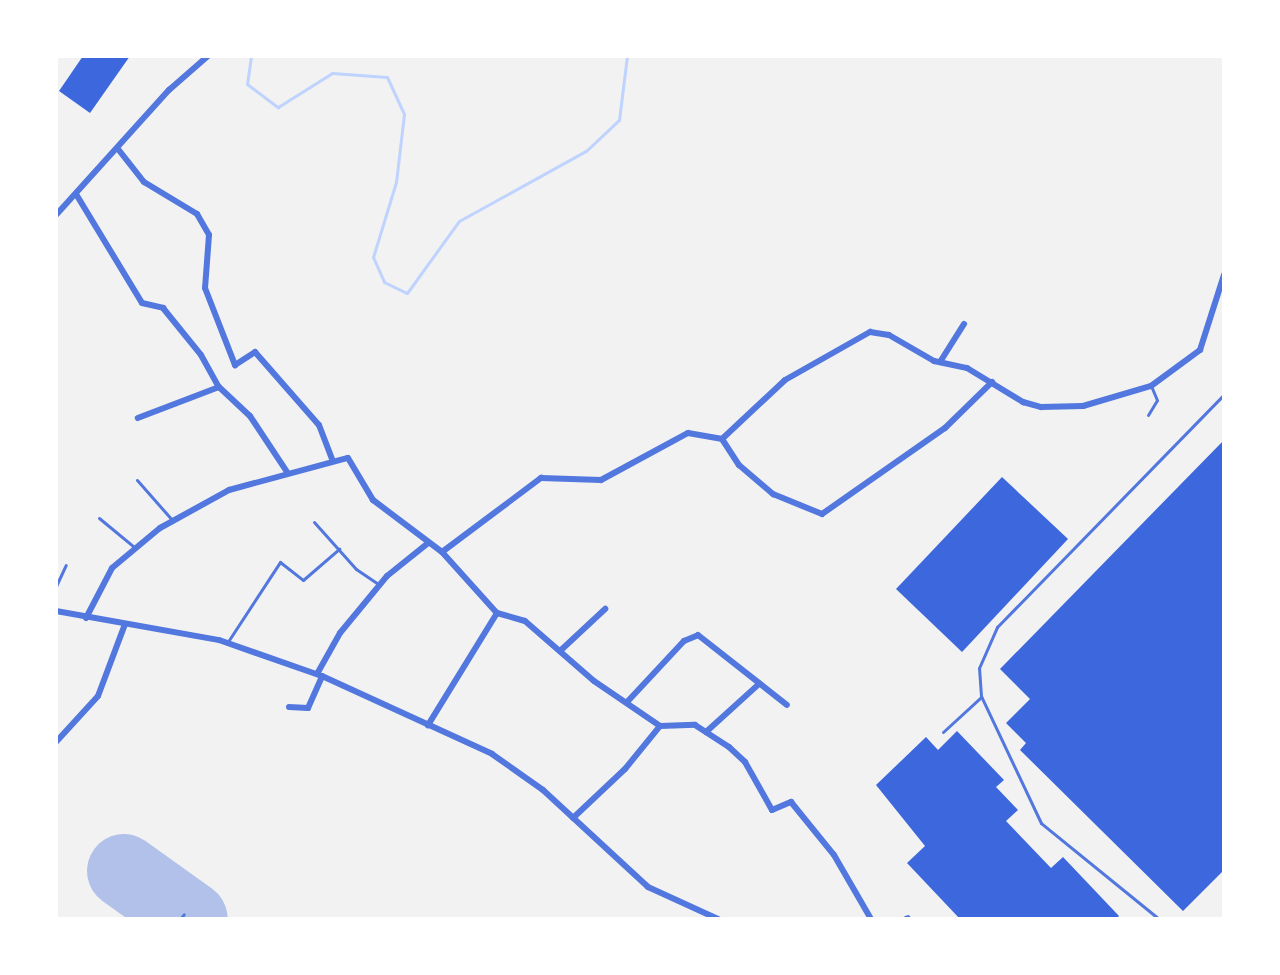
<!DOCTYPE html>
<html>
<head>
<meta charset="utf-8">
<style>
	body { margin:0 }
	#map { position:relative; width:1280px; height:975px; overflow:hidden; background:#f2f2f2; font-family:"Roboto Condensed",sans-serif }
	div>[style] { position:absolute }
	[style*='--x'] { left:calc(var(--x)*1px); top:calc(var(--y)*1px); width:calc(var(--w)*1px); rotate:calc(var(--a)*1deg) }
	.stream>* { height:3px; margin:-1.5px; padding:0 1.5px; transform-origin:1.5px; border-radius:1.5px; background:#bfd3fe }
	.runway>* { height:74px; margin:-37px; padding:0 37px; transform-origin:37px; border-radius:37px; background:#b2c1ea }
	.building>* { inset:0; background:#3d67dc }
	.service>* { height:3px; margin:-1.5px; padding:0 1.5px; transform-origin:1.5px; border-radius:1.5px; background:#5277de }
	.minor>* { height:6px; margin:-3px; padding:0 3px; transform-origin:3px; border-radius:3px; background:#5277de }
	span { translate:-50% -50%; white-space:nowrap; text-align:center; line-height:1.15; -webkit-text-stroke:6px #fff; paint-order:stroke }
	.frame { position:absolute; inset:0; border:58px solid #fff; pointer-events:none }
</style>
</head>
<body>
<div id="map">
	<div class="stream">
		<i style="--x:251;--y:56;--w:28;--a:98"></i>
		<i style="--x:247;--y:84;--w:39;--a:37"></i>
		<i style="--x:278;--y:107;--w:64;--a:-32.2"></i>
		<i style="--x:332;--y:73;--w:55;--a:4.2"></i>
		<i style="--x:387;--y:77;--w:41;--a:65.3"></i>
		<i style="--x:404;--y:114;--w:68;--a:96.7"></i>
		<i style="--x:396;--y:182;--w:78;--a:107"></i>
		<i style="--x:373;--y:257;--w:27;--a:66"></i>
		<i style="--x:384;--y:282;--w:25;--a:26"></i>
		<i style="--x:407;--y:293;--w:89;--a:-54.2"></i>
		<i style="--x:459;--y:221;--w:145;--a:-28.9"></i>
		<i style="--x:586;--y:151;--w:45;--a:-43.2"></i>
		<i style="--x:619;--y:120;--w:64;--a:-82.9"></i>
	</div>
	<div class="runway">
		<i style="--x:124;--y:871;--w:82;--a:35.6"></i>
	</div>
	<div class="building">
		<i style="clip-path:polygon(83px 56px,130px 56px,90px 113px,59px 91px)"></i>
		<i style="clip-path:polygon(1224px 440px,1224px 870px,1183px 911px,1020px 750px,1026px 743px,1006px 723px,1030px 699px,1000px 669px)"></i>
		<i style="clip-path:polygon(1002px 477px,1068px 539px,962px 652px,896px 589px)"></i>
		<i style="clip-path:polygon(957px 731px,1004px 780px,996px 787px,1018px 810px,1006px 821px,1051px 868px,1063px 857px,1119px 916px,1116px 919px,960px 919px,907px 863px,925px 846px,876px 785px,926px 737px,938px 750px)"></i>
	</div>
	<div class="service">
		<i style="--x:1148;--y:415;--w:17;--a:-59"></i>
		<i style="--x:1157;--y:400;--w:13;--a:-113"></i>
		<i style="--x:137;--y:480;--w:55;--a:48.7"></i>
		<i style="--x:99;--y:518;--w:45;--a:39.6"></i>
		<i style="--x:314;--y:522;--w:63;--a:48.2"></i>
		<i style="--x:356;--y:569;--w:29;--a:34"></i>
		<i style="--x:56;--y:586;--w:23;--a:-65"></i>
		<i style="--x:227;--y:643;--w:97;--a:-56.8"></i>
		<i style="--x:280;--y:562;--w:29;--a:38"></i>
		<i style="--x:303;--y:580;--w:48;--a:-40.7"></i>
		<i style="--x:943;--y:732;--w:52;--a:-42.6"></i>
		<i style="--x:180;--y:919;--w:6;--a:-51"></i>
		<i style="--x:1159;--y:919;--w:152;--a:-140.9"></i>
		<i style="--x:1041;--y:823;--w:140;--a:-115.3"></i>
		<i style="--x:981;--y:696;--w:28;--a:-94"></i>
		<i style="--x:979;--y:668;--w:45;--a:-66.3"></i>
		<i style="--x:997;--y:627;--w:325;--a:-45.7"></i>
	</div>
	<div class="minor">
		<i style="--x:118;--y:149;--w:42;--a:51.8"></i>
		<i style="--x:144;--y:182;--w:62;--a:31.1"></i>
		<i style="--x:197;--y:214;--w:24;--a:60"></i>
		<i style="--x:209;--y:235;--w:53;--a:94.3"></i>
		<i style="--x:205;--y:288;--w:83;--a:68.7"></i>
		<i style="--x:235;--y:365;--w:24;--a:-33"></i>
		<i style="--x:255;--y:352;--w:97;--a:48.8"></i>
		<i style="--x:319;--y:425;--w:36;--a:69"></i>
		<i style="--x:76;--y:194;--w:127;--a:58.8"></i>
		<i style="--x:142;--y:303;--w:22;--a:13"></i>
		<i style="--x:163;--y:308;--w:60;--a:51"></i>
		<i style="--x:201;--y:355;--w:37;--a:61"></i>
		<i style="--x:219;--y:387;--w:87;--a:159.1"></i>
		<i style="--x:56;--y:215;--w:169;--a:-47.9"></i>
		<i style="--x:169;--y:90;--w:52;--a:-41.1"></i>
		<i style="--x:940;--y:362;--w:45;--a:-57.7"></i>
		<i style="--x:219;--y:387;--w:42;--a:43.1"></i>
		<i style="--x:250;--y:416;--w:67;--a:56.5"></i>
		<i style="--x:722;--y:439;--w:31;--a:57"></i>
		<i style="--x:739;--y:465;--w:45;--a:40.5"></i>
		<i style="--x:773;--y:494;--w:53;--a:22.2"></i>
		<i style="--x:822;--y:514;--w:150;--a:-35"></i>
		<i style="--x:945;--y:428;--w:66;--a:-44.4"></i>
		<i style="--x:442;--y:552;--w:124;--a:-36.8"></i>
		<i style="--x:541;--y:478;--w:60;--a:1.9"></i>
		<i style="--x:601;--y:480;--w:99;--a:-28.4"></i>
		<i style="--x:688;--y:433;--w:35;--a:10"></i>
		<i style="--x:722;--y:439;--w:86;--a:-43.1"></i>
		<i style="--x:785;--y:380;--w:98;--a:-29.5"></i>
		<i style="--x:870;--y:332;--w:19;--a:9"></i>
		<i style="--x:889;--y:335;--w:52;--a:30"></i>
		<i style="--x:934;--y:361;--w:34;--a:12"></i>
		<i style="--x:967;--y:368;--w:66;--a:31.3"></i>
		<i style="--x:1023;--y:402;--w:19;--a:16"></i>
		<i style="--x:1041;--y:407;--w:42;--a:-1.4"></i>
		<i style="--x:1083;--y:406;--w:71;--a:-16.4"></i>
		<i style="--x:1151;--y:386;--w:61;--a:-36.3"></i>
		<i style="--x:1200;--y:350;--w:79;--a:-72.3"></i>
		<i style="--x:56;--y:611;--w:166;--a:10.1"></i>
		<i style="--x:219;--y:640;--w:109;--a:19.3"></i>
		<i style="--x:322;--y:676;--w:187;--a:24.6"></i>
		<i style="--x:492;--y:754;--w:62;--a:35.2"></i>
		<i style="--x:543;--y:790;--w:143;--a:42.7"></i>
		<i style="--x:648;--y:887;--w:77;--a:24.6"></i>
		<i style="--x:497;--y:613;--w:29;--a:16"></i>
		<i style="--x:525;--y:621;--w:91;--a:41"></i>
		<i style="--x:594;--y:681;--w:80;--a:34.3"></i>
		<i style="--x:660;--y:726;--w:35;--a:-2"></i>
		<i style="--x:695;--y:725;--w:40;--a:32.9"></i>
		<i style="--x:729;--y:747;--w:22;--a:43"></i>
		<i style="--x:745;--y:762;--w:55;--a:60.6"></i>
		<i style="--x:772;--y:810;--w:21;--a:-23"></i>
		<i style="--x:791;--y:802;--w:68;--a:50.9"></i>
		<i style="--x:834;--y:855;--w:74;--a:60"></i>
		<i style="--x:86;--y:618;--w:56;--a:-62.5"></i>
		<i style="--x:112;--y:568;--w:62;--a:-39.8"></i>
		<i style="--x:160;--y:528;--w:79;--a:-28.8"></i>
		<i style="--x:229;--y:490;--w:123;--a:-15.1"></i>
		<i style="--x:348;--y:458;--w:49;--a:59.2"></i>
		<i style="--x:373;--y:500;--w:86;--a:37"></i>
		<i style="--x:442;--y:552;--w:82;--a:48"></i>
		<i style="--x:497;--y:613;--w:132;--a:121.6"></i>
		<i style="--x:560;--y:651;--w:62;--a:-43"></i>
		<i style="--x:317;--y:674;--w:47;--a:-60.7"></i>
		<i style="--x:340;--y:633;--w:74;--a:-50.5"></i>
		<i style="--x:387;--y:576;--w:53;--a:-38.8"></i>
		<i style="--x:628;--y:701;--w:82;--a:-47"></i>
		<i style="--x:684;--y:641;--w:15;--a:-23"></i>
		<i style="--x:698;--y:635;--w:113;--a:38.2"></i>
		<i style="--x:289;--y:707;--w:19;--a:3"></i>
		<i style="--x:308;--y:708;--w:35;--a:-66"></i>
		<i style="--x:706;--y:732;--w:72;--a:-42.2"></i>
		<i style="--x:56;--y:742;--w:62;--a:-47.6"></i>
		<i style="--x:98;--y:696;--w:77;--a:-69.4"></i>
		<i style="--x:573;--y:818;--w:71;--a:-43.3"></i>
		<i style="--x:625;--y:769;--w:55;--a:-50.9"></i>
		<i style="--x:906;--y:919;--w:2;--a:-27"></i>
	</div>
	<div class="frame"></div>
</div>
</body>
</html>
